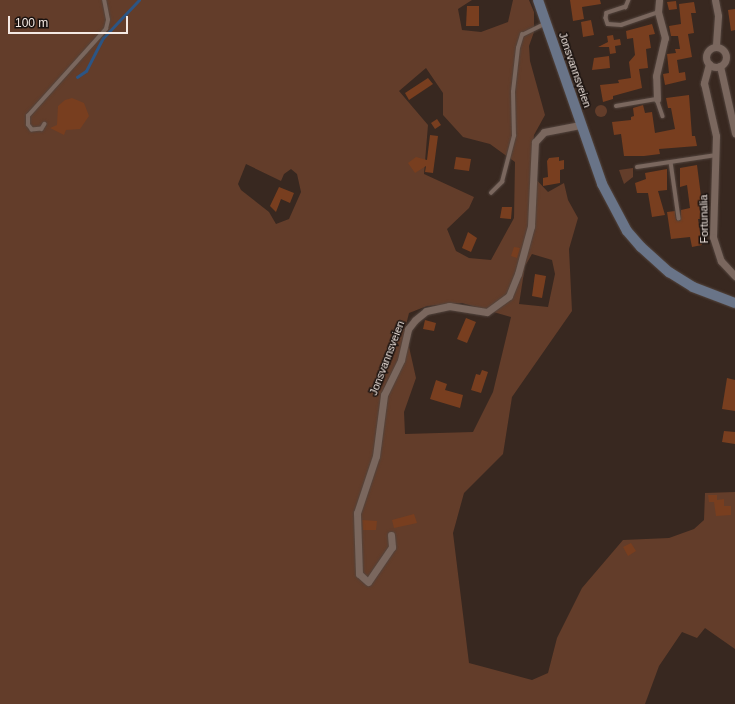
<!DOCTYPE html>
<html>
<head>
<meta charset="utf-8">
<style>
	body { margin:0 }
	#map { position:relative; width:735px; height:704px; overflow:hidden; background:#382820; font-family:Helvetica,sans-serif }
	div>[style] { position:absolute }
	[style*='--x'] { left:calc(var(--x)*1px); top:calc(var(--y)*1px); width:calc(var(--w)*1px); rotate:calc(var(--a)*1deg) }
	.green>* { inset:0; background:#633d2a }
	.round { border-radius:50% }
	.stream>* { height:2.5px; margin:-1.25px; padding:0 1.25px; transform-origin:1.25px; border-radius:1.25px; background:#2c5584 }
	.building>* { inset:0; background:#783e1f }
	.roads { filter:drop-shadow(0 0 1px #52443d) drop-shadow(0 0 1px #52443d) }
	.service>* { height:3.5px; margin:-1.75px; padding:0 1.75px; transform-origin:1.75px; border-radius:1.75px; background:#7a675e }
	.minor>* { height:7px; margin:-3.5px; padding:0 3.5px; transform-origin:3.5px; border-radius:3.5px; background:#7a675e }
	.minor>.ring { margin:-3.5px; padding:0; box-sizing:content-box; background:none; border:7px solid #7a675e; border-radius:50% }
	.secondary>* { height:10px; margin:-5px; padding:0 5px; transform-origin:5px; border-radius:5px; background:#697488 }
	span { translate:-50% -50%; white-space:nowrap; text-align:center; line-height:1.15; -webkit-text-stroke:3px #1a120f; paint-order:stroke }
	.street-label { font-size:11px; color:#f4e9e3 }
	.scale { position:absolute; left:8px; top:16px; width:120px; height:18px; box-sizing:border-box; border:2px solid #f4e9e3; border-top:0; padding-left:5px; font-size:12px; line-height:14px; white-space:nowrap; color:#f4e9e3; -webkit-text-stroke:3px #1a120f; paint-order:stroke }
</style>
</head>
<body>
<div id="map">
	<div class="green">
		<i style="clip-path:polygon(evenodd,0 0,472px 0,458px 9px,462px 30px,481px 32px,508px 22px,513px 0,529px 0,534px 12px,534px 32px,529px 46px,530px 61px,545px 115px,534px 135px,531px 174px,548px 192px,564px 183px,568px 200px,578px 218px,569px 249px,572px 311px,512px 397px,503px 454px,464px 493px,453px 533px,469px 663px,532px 680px,548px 673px,557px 638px,582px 588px,623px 540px,669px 538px,694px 529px,704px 520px,705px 493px,735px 492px,735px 649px,705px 628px,697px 638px,682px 632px,659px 666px,645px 704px,0 704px,0 0,426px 68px,443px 93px,443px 115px,463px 137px,490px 144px,515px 162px,514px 218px,491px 260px,469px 258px,456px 251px,447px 229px,469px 208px,474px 197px,424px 174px,428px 125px,399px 91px,426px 68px,0 0,246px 164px,281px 181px,284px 174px,291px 169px,297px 174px,301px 192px,289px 219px,276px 224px,269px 212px,241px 190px,238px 184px,246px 164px,0 0,532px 254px,552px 260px,555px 274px,548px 307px,519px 304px,525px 266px,532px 254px,0 0,462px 303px,511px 317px,493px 392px,473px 432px,405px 434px,404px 412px,416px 378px,405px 329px,409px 313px,427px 306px,462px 303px)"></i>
		<i class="round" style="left:595px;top:105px;width:12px;height:12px"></i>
		<i style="clip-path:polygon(633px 168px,633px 177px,624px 184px,619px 170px)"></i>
	</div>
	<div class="stream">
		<i style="--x:77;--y:77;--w:11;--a:-34"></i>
		<i style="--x:86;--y:71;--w:37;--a:-63"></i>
		<i style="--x:103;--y:38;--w:52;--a:-46.5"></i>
	</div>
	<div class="building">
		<i style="clip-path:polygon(570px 0,600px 0,601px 4px,582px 7px,584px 19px,573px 21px)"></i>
		<i style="clip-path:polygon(676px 1px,677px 9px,669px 10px,667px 2px)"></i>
		<i style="clip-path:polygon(694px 2px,696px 13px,691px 13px,694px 33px,688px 34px,692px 57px,677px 60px,679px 73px,685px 72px,686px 80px,665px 85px,663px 74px,669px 73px,667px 54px,676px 53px,675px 49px,680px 49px,678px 36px,671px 36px,669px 26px,681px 24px,679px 4px)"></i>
		<i style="clip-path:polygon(467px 6px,479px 6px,479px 26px,466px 26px)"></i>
		<i style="clip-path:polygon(735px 9px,735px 30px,731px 31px,728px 10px)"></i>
		<i style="clip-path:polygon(591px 20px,594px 35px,583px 37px,581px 22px)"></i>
		<i style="clip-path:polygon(652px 24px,655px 34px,649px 35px,651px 48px,646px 49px,648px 68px,639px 69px,642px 88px,613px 96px,613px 99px,603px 102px,600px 85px,619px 83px,618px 80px,631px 78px,629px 62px,635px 55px,633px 38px,627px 39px,626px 31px)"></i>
		<i style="clip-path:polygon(613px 35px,614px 40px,620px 39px,621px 45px,615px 46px,616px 53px,610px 54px,609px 47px,598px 47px,608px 42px,607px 36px)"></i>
		<i style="clip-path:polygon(609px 56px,610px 68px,592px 70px,594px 58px)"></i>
		<i style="clip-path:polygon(428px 78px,433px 84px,409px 100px,405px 93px)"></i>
		<i style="clip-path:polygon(689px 95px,692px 136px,695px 136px,697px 146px,659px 149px,660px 154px,644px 156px,624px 156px,621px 134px,614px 135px,612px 122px,631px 120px,631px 117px,634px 116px,633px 108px,643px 105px,645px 113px,652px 112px,655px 133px,675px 129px,671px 108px,668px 108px,666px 98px)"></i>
		<i style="clip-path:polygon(72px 98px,84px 103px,89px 116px,80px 129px,66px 130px,64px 135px,50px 128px,57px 125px,58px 106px,65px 100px)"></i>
		<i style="clip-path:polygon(437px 119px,441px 125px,435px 129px,431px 123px)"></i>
		<i style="clip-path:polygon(430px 135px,438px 136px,433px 173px,425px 172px,426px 166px,415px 173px,408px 163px,416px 157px,427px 160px)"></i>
		<i style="clip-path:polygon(456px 157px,471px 159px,469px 171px,454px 169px)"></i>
		<i style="clip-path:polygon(559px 157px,559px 161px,564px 160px,564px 169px,560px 170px,560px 183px,543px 186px,543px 178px,548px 177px,547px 161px,549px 158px)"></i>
		<i style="clip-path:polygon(697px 165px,702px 204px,699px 205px,701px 219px,698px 219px,702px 245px,692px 247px,690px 237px,671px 239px,667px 212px,675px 211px,676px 220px,680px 221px,681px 210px,690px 208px,687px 185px,680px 187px,680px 168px)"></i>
		<i style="clip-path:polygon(667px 169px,667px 190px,658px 191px,665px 215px,652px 217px,648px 193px,637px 193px,635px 183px,646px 179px,645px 173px)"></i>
		<i style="clip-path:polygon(279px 187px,294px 193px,290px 203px,281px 199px,276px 212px,270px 206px)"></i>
		<i style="clip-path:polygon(502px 207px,512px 207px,511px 219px,500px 218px)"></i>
		<i style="clip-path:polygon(468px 232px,477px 238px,471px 252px,462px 248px)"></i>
		<i style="clip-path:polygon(514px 247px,520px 248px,517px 258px,511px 256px)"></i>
		<i style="clip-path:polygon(535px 274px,546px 276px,542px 298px,532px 296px)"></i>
		<i style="clip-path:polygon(466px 318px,476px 322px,467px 343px,457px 339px)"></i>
		<i style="clip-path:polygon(425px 320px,436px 323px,434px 331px,423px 329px)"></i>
		<i style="clip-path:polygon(482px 370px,488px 372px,481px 393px,471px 390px,476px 374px,480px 375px)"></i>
		<i style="clip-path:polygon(727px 378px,735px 380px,735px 411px,722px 409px)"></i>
		<i style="clip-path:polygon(436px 380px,447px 384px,445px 390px,463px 395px,460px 408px,430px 399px)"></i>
		<i style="clip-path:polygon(724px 431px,735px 432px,735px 444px,722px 442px)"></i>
		<i style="clip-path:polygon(708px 495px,717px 495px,717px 500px,724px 499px,724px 506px,731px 506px,731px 515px,716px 516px,714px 502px,709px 502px)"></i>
		<i style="clip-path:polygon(414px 514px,417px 523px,394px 528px,392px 520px)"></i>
		<i style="clip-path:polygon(362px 520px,377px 521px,376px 530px,363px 530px)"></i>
		<i style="clip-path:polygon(631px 543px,636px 551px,628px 556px,623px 547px)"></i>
	</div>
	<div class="roads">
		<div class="service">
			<i style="--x:629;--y:0;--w:8;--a:113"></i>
			<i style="--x:626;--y:7;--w:20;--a:162"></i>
			<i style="--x:607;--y:13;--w:5;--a:101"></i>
			<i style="--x:606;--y:18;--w:6;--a:72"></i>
			<i style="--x:608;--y:24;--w:13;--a:4"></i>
			<i style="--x:621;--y:25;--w:39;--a:-19"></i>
			<i style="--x:616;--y:106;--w:42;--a:-9.7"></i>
			<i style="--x:657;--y:99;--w:18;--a:71"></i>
			<i style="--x:45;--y:124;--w:6;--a:121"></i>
			<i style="--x:42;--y:129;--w:10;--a:174"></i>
			<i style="--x:32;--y:130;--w:6;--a:-129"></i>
			<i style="--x:28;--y:125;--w:9;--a:-90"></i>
			<i style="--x:28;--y:116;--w:117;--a:-48.1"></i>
			<i style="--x:106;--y:29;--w:9;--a:-77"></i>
			<i style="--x:108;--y:20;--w:20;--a:-101"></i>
			<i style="--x:671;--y:162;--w:57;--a:81.9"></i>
			<i style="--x:637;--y:167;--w:80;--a:-8.6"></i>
			<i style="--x:491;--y:193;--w:16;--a:-45"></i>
			<i style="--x:502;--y:182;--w:48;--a:-75.4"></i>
			<i style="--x:514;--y:136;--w:44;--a:-91.3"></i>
			<i style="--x:513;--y:92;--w:44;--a:-83.5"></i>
			<i style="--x:518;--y:48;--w:14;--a:-73"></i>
			<i style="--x:522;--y:35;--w:25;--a:-26"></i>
		</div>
		<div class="minor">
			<i style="--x:715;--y:0;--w:16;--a:79"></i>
			<i style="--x:718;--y:16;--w:31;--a:94"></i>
			<i class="ring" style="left:706px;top:47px;width:13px;height:13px"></i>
			<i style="--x:709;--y:64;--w:20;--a:105"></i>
			<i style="--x:704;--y:83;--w:54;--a:77.2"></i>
			<i style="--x:716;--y:136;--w:101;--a:91.7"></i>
			<i style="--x:713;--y:237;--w:25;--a:72"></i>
			<i style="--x:721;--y:261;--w:21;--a:47"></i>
			<i style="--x:720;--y:66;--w:69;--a:77.4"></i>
			<i style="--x:657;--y:99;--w:23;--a:-92"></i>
			<i style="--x:656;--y:76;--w:39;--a:-77"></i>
			<i style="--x:665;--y:38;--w:27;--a:-105"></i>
			<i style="--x:658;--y:12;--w:12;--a:-85"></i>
			<i style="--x:391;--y:535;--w:12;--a:85"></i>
			<i style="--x:392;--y:547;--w:42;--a:124.4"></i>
			<i style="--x:368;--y:582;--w:12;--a:-138"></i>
			<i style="--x:359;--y:574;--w:61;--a:-91.9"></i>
			<i style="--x:357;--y:513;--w:60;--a:-71.6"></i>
			<i style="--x:376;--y:456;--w:62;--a:-82.5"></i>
			<i style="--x:384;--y:395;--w:39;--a:-64"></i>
			<i style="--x:401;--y:360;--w:32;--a:-77"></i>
			<i style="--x:408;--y:329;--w:11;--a:-52"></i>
			<i style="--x:415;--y:320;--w:14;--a:-39"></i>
			<i style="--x:426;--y:311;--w:24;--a:-12"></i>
			<i style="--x:449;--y:306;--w:38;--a:9"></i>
			<i style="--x:487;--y:312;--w:27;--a:-36"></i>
			<i style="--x:509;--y:296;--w:24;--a:-68"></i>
			<i style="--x:518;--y:274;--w:50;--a:-74.8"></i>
			<i style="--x:531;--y:226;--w:84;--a:-87.3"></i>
			<i style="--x:535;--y:142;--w:13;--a:-48"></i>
			<i style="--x:544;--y:132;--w:38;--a:-11"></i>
		</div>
		<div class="secondary">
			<i style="--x:538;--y:0;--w:195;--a:70.8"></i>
			<i style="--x:602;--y:184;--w:53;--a:62"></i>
			<i style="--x:627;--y:231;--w:21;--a:49"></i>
			<i style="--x:641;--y:247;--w:38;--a:42"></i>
			<i style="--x:669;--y:272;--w:28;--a:32"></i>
			<i style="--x:693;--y:287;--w:45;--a:20.9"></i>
		</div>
	</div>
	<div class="street-label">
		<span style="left:575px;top:70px;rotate:71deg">Jonsvannsveien</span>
		<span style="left:704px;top:219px;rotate:-91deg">Fortunalia</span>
		<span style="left:387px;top:358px;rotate:-69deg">Jonsvannsveien</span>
	</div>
	<div class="scale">100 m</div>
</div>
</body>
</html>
